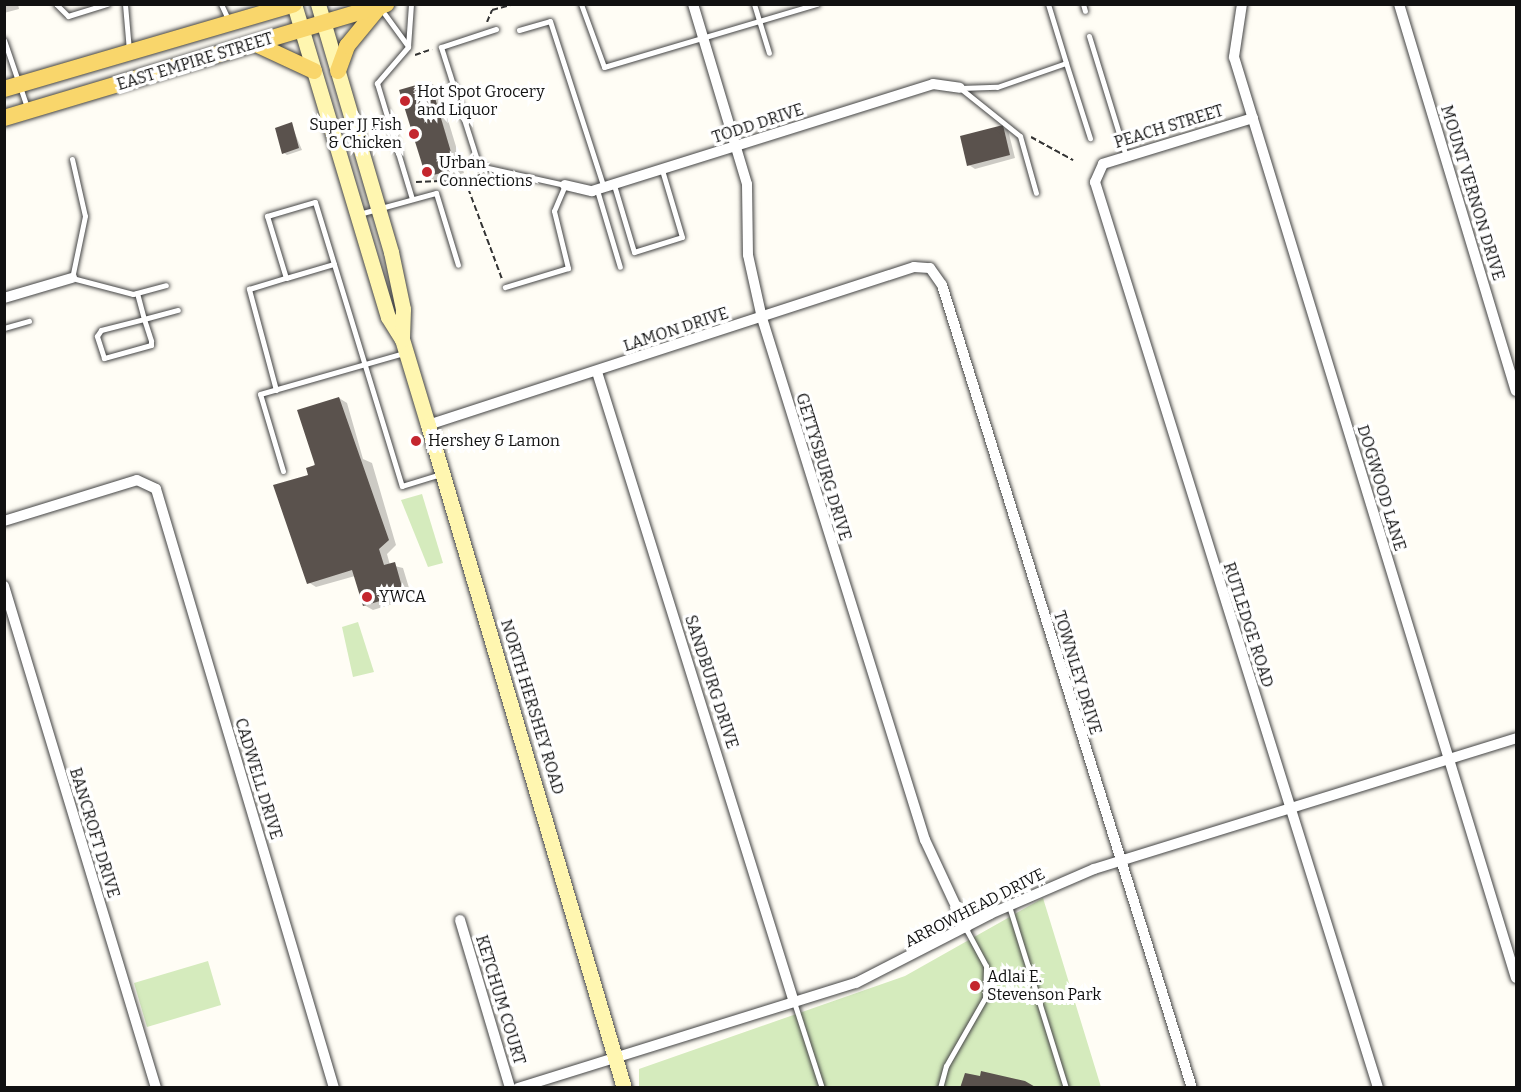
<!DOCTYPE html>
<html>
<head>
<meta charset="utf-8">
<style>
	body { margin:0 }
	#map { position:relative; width:1521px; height:1092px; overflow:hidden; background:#fffdf5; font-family:Bitter,serif }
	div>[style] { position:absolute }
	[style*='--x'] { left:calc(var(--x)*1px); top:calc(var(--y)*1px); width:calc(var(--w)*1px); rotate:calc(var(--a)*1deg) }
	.green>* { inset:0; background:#d5ebbd }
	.shadow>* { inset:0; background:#0003 }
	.building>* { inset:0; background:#5a524d }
	.path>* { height:2px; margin-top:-1px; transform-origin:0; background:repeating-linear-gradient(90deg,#333 0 6px,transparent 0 9px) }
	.roads { filter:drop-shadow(0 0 2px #444) drop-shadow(0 0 2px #444) }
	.service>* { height:5px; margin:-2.5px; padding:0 2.5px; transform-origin:2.5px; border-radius:2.5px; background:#fff }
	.minor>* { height:10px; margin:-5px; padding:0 5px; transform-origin:5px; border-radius:5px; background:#fff }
	.secondary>* { height:15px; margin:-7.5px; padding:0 7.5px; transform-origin:7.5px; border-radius:7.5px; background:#fff6b0 }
	.primary>* { height:16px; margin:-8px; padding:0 8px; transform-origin:8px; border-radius:8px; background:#f9d66b }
	.dots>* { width:16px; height:16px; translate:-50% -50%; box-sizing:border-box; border:3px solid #fff; border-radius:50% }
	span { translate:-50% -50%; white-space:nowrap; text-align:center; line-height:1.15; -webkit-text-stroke:6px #fff; paint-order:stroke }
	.street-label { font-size:16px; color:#111 }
	.poi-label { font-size:16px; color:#111 }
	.left { translate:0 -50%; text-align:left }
	.right { translate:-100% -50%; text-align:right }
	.frame { position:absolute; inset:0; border:6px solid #111; pointer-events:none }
</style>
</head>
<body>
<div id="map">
	<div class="green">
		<i style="clip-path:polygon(422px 494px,443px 563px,428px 567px,401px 500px)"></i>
		<i style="clip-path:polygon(358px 622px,374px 672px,353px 677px,342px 627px)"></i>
		<i style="clip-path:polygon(1043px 898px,1101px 1087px,639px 1088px,639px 1069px,905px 976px)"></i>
		<i style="clip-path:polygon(208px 961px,221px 1005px,147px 1027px,134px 983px)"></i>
	</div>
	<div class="shadow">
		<i style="clip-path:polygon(4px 4px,18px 4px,19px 9px,4px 13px)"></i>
		<i style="clip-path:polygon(430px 83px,438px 87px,464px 173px,436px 181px,427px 176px)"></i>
		<i style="clip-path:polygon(291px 124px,302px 150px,287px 155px,284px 153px)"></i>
		<i style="clip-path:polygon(1002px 127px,1008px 130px,1015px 158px,975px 169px,969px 165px)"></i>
		<i style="clip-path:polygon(339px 398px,347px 403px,363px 459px,372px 463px,396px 545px,387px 554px,390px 565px,403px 568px,412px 598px,373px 610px,364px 605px,355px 576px,316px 587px,308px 582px,310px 476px)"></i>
	</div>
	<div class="building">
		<i style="clip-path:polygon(430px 81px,456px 169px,426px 177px,399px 90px)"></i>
		<i style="clip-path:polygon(292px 122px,299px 148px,282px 154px,275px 128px)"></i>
		<i style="clip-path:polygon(1003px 125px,1010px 155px,967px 166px,960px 136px)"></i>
		<i style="clip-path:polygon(339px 397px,389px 540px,379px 549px,384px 565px,395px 562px,404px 594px,363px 606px,352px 570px,307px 584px,273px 485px,308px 475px,306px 468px,315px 465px,297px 410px)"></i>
		<i style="clip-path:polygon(981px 1071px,1025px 1081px,1037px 1088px,960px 1088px,965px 1073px,980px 1076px)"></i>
	</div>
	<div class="path">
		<i style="--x:487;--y:22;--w:13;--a:-67"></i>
		<i style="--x:492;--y:10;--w:23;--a:-15"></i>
		<i style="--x:415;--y:55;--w:18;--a:-19"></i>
		<i style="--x:1031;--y:137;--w:48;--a:28.7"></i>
		<i style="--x:466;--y:180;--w:15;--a:-20"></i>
		<i style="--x:416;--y:182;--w:49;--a:-2.3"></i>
		<i style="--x:465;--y:180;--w:106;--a:69.5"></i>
	</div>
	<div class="roads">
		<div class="service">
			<i style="--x:56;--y:4;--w:17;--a:45"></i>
			<i style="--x:68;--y:16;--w:41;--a:-17.1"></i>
			<i style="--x:125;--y:4;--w:47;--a:85.1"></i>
			<i style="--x:221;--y:4;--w:19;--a:65"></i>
			<i style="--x:411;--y:4;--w:43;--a:94"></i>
			<i style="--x:408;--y:47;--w:48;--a:130.7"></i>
			<i style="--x:377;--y:83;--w:121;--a:73.2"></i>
			<i style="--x:581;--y:4;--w:67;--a:69.9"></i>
			<i style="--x:604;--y:67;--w:222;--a:-16.5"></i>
			<i style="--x:754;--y:4;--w:51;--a:73"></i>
			<i style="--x:1048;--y:4;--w:62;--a:73"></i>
			<i style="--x:1083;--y:4;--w:7;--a:74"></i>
			<i style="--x:381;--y:9;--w:46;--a:53.9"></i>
			<i style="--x:496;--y:29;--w:58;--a:161.9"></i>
			<i style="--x:441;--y:47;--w:125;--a:72.3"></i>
			<i style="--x:479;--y:166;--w:88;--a:12.5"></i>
			<i style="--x:565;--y:185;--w:28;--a:113"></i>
			<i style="--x:554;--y:211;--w:59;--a:76.2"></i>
			<i style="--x:568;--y:268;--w:66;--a:163.2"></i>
			<i style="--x:519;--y:30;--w:32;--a:-16"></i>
			<i style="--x:550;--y:21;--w:176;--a:72.1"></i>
			<i style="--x:1089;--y:36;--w:126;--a:72.9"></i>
			<i style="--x:4;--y:40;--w:74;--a:71.1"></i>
			<i style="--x:960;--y:88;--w:37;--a:-2"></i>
			<i style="--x:997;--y:87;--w:73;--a:-19.2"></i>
			<i style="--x:1066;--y:63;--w:79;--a:72.3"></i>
			<i style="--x:960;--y:88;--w:77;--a:38.7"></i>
			<i style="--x:1020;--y:136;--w:59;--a:74.3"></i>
			<i style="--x:72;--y:159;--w:58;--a:77.2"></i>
			<i style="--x:85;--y:216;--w:63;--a:101.8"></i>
			<i style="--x:72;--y:278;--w:63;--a:14.7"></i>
			<i style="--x:133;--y:294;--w:34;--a:-15"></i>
			<i style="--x:614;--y:185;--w:70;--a:73.4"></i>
			<i style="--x:634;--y:252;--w:50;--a:-17.4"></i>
			<i style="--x:682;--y:237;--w:70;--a:-106.6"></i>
			<i style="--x:597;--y:190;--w:80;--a:73.4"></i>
			<i style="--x:359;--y:214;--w:80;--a:-15.3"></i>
			<i style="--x:436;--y:193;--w:75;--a:73"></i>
			<i style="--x:286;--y:278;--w:50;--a:-16.3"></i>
			<i style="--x:137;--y:293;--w:27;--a:75"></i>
			<i style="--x:144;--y:319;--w:23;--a:72"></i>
			<i style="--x:151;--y:341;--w:4;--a:90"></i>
			<i style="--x:151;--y:345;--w:49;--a:164.5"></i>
			<i style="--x:104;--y:358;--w:23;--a:-108"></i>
			<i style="--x:97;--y:336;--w:7;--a:-56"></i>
			<i style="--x:101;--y:330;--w:44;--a:-14.3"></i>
			<i style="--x:144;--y:319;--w:35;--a:-15"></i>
			<i style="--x:4;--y:328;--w:26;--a:-16"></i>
			<i style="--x:276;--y:390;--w:105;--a:-105"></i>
			<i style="--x:249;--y:289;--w:39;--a:-17"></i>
			<i style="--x:286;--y:278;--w:65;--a:-107"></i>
			<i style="--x:267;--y:216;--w:50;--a:-16.3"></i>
			<i style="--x:315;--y:202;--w:297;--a:73"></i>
			<i style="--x:402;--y:486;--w:41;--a:-17.1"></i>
			<i style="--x:283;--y:471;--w:80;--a:-106.6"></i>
			<i style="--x:260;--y:394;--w:150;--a:-15.9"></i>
			<i style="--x:1009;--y:906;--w:191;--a:72.6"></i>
			<i style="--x:794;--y:1002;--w:90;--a:72"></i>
			<i style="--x:940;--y:1088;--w:23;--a:-75"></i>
			<i style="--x:946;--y:1066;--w:78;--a:-60.2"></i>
			<i style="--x:985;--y:998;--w:32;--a:-88"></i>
			<i style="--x:986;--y:966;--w:42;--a:-118.4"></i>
		</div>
		<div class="minor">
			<i style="--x:693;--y:4;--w:188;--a:73.3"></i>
			<i style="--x:747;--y:184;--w:71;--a:89.2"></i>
			<i style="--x:748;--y:255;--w:65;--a:77.5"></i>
			<i style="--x:762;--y:318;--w:547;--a:72.66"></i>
			<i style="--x:925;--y:840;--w:97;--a:65"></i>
			<i style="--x:1242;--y:4;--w:54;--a:98.6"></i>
			<i style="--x:1234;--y:57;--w:963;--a:72.98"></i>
			<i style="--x:1399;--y:4;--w:404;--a:73.2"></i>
			<i style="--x:1253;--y:118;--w:157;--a:163"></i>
			<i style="--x:1103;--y:164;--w:20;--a:114"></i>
			<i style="--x:1095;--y:182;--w:949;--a:72.65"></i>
			<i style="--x:565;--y:185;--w:28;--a:13"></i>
			<i style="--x:592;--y:191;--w:357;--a:-17.4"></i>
			<i style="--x:933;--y:84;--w:27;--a:8"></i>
			<i style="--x:4;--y:298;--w:71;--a:-16.4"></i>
			<i style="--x:597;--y:372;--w:660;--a:72.64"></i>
			<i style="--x:428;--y:425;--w:511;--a:-18.01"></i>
			<i style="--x:914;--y:267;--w:16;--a:4"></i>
			<i style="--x:930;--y:268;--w:21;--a:55"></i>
			<i style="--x:942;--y:285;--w:841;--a:72.71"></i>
			<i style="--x:4;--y:521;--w:139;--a:-17.1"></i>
			<i style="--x:137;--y:480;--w:21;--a:25"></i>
			<i style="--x:156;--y:489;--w:625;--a:73.45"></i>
			<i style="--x:4;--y:586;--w:525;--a:73.15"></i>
			<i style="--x:460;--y:920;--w:175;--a:73.4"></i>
			<i style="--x:518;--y:1088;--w:354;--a:-17.3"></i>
			<i style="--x:856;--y:983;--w:151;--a:-27.2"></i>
			<i style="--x:990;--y:914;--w:113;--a:-23.4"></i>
			<i style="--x:1094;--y:869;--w:442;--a:-17.2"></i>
		</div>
		<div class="secondary">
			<i style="--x:294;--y:4;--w:327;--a:73.3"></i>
			<i style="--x:388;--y:317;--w:26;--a:58"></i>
			<i style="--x:402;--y:339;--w:90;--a:73.2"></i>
			<i style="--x:428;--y:425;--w:691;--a:73.53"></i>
			<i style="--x:318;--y:4;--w:259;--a:73.6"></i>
			<i style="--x:391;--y:252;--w:58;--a:78.1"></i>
			<i style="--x:403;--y:309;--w:30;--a:92"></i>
		</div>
		<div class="primary">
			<i style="--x:256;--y:44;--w:64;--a:25"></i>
			<i style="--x:338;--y:71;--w:27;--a:-70"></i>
			<i style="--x:347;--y:46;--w:50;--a:-50.6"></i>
			<i style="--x:4;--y:89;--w:302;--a:-16.3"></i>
			<i style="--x:4;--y:118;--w:399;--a:-16.6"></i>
		</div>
	</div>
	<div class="dots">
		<i style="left:405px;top:101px;background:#c4262e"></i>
		<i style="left:414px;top:134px;background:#c4262e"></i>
		<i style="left:427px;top:172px;background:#c4262e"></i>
		<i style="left:416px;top:441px;background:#c4262e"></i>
		<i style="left:367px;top:597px;background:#c4262e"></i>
		<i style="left:975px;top:986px;background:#c4262e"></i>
	</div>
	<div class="street-label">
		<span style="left:195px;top:62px;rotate:-17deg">EAST EMPIRE STREET</span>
		<span style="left:758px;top:124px;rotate:-18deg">TODD DRIVE</span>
		<span style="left:1169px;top:127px;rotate:-17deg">PEACH STREET</span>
		<span style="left:1472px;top:193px;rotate:73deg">MOUNT VERNON DRIVE</span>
		<span style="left:676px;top:330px;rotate:-18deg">LAMON DRIVE</span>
		<span style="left:823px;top:467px;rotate:73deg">GETTYSBURG DRIVE</span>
		<span style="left:1381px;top:488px;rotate:73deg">DOGWOOD LANE</span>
		<span style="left:1248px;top:625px;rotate:72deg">RUTLEDGE ROAD</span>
		<span style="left:1077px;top:673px;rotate:73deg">TOWNLEY DRIVE</span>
		<span style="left:711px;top:682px;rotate:72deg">SANDBURG DRIVE</span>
		<span style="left:532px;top:707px;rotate:73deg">NORTH HERSHEY ROAD</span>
		<span style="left:258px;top:779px;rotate:73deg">CADWELL DRIVE</span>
		<span style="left:94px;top:833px;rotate:73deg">BANCROFT DRIVE</span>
		<span style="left:975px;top:908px;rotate:-27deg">ARROWHEAD DRIVE</span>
		<span style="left:500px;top:1000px;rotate:73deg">KETCHUM COURT</span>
	</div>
	<div class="poi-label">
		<span class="left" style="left:417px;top:101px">Hot Spot Grocery<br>and Liquor</span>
		<span class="right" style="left:402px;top:134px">Super JJ Fish<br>&amp; Chicken</span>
		<span class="left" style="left:439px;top:172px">Urban<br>Connections</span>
		<span class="left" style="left:428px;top:441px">Hershey &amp; Lamon</span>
		<span class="left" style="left:379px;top:597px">YWCA</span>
		<span class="left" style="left:987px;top:986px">Adlai E.<br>Stevenson Park</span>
	</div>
	<div class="frame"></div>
</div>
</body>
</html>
